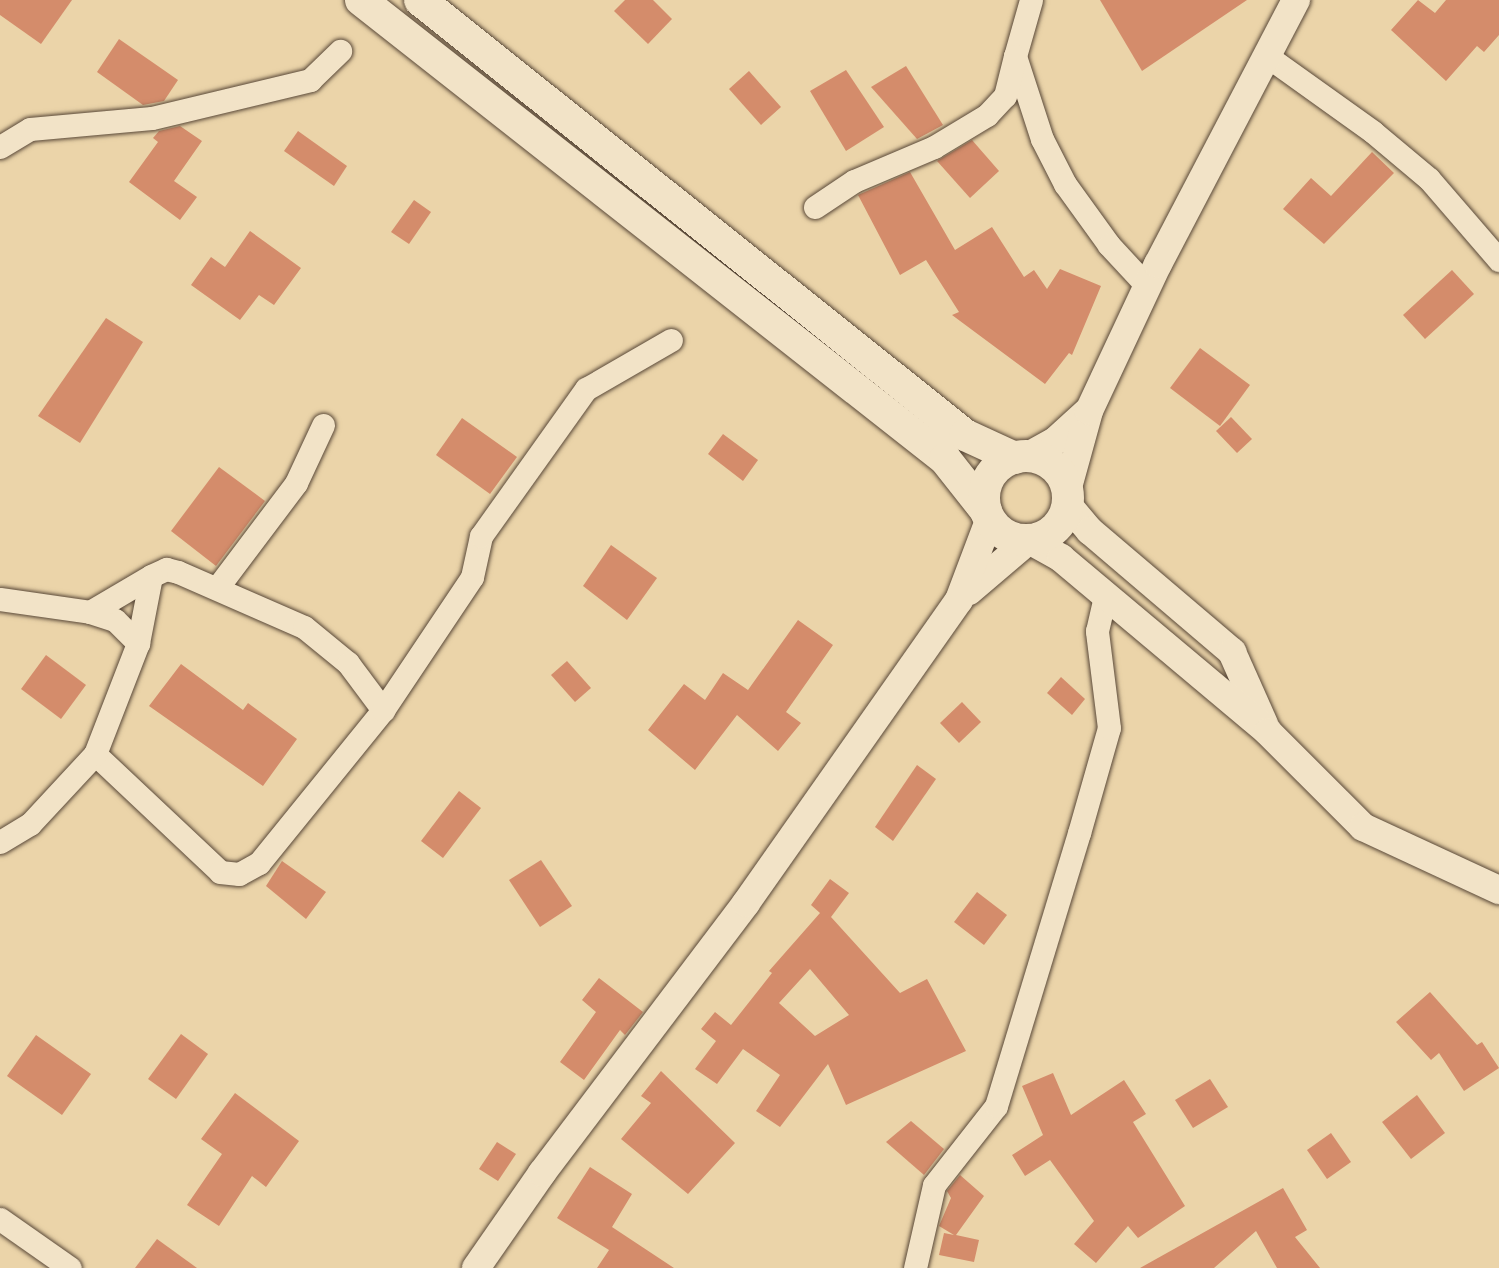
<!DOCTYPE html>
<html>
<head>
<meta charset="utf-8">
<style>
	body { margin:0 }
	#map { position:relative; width:1499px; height:1268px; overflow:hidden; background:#ebd4a9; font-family:"Sorts Mill Goudy",serif }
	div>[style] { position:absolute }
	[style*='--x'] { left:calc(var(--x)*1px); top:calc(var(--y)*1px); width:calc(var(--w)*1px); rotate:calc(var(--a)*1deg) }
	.building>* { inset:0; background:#d48c6b }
	.roads { filter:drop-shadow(0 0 2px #594838) drop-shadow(0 0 2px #594838) }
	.minor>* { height:23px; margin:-11.5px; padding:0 11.5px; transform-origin:11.5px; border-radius:11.5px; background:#f2e3c7 }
	.tertiary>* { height:28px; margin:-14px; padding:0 14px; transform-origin:14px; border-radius:14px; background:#f2e3c7 }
	.secondary>* { height:32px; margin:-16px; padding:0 16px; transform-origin:16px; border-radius:16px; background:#f2e3c7 }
	.secondary>.ring { margin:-16px; padding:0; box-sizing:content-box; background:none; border:32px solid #f2e3c7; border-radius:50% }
	span { translate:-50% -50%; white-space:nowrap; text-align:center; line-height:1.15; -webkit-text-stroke:5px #f2e3c7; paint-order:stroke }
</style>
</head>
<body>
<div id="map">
	<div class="building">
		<i style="clip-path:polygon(0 0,72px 0,41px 44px,0 15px)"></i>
		<i style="clip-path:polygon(625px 0,653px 0,672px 19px,648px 44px,614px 11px)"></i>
		<i style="clip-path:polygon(1100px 0,1247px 0,1142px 71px)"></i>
		<i style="clip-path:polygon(1418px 0,1435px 13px,1446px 0,1499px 0,1499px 35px,1484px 52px,1477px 46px,1446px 81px,1391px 30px)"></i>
		<i style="clip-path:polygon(119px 39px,178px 80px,164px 101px,143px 105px,97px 72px)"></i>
		<i style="clip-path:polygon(906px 66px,943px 125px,917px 139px,871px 87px)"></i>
		<i style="clip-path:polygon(846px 70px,884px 127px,846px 151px,810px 91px)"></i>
		<i style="clip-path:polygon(749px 71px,781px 107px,761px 125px,729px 89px)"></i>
		<i style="clip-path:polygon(180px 126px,202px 141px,174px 181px,197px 197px,180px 220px,129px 182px,158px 142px,153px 138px,159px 131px)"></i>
		<i style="clip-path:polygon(298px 131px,347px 166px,334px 186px,284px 151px)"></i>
		<i style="clip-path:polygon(972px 140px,999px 171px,970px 198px,937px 161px)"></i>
		<i style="clip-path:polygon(1372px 152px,1394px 173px,1324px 244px,1283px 209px,1311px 178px,1331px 196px)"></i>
		<i style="clip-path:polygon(910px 172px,955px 250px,992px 227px,1024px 277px,1034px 270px,1047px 289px,1060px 269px,1101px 286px,1072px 355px,1069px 353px,1045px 384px,952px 315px,959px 312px,926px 260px,900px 275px,858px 195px)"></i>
		<i style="clip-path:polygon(414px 200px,431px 212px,409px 244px,391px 232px)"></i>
		<i style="clip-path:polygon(250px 231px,301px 268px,274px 305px,259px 295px,240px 320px,191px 285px,211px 257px,225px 267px)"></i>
		<i style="clip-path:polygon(1452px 270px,1474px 294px,1425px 339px,1403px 315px)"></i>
		<i style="clip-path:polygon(106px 318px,143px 342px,80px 443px,38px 416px)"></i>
		<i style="clip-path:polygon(1200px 348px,1250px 385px,1220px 426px,1170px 388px)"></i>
		<i style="clip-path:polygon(1231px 417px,1252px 439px,1237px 453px,1216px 431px)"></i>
		<i style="clip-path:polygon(462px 418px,517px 457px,490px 494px,436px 455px)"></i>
		<i style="clip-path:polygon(723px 434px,758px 460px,743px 481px,708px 454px)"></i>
		<i style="clip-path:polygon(219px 467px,265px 501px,216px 566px,171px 531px)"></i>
		<i style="clip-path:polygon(611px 545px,657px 578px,627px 620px,583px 586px)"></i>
		<i style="clip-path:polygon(798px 620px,833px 645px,786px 712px,801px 723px,778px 751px,737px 715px,695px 770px,648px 730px,684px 684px,705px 700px,723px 673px,748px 690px)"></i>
		<i style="clip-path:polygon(46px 655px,86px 685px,61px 719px,21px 689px)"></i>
		<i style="clip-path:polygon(567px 661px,591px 688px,575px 702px,551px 675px)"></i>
		<i style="clip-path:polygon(181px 664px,243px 710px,248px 703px,297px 739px,263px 786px,149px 706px)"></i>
		<i style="clip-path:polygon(1061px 677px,1085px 699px,1072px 715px,1047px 693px)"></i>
		<i style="clip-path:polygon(962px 702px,981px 722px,959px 743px,940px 723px)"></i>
		<i style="clip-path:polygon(917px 765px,936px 779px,893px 841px,875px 827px)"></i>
		<i style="clip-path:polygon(459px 791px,481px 808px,443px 858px,421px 841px)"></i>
		<i style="clip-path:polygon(541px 860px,572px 906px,540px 927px,509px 880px)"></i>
		<i style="clip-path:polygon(282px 861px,326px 892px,306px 919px,266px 886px)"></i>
		<i style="clip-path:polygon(evenodd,830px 879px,849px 893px,831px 917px,900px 993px,927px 979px,966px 1051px,846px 1105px,828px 1064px,780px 1127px,756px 1111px,780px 1075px,743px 1049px,717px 1084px,695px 1069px,716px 1041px,701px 1029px,715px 1012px,731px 1025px,772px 973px,769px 971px,820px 913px,811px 905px,830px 879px,810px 969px,849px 1015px,815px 1036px,779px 1003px,810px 969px)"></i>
		<i style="clip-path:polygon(977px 892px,1007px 915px,984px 945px,954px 922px)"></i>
		<i style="clip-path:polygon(599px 978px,643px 1012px,625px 1035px,620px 1030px,584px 1080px,560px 1062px,596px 1012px,582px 1000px)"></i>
		<i style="clip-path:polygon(1430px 992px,1477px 1045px,1482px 1042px,1499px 1068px,1464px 1091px,1439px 1053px,1431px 1060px,1396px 1022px)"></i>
		<i style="clip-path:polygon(181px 1034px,208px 1054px,176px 1099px,148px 1079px)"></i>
		<i style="clip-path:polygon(36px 1035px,91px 1074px,62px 1115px,7px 1076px)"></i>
		<i style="clip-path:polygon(661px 1071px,735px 1143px,688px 1194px,621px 1139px,651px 1103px,641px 1096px)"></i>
		<i style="clip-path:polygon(1053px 1073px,1071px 1115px,1124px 1080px,1146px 1114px,1133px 1122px,1185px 1206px,1138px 1238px,1128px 1226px,1096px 1263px,1074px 1244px,1094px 1221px,1050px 1160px,1025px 1176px,1012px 1155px,1043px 1135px,1022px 1086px)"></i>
		<i style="clip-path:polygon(1210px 1079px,1228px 1107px,1193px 1128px,1175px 1100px)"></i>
		<i style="clip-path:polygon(235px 1093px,299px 1141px,266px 1187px,252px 1176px,219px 1226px,187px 1205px,222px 1154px,201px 1139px)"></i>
		<i style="clip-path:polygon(1417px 1095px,1445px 1133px,1411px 1159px,1382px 1122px)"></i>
		<i style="clip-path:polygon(911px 1121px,944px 1149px,924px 1175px,886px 1142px)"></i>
		<i style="clip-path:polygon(1331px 1133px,1351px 1162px,1327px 1179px,1307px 1150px)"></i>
		<i style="clip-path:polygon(497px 1142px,516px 1154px,498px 1181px,479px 1169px)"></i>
		<i style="clip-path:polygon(590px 1167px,632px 1194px,612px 1227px,674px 1268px,597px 1268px,609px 1250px,557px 1218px)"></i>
		<i style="clip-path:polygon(960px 1175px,984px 1196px,956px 1235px,979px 1240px,974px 1262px,939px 1255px,944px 1233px,954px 1235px,939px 1226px,951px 1198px,947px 1191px)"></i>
		<i style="clip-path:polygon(1283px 1188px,1307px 1230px,1295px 1237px,1320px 1268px,1277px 1268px,1256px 1231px,1214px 1268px,1140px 1268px)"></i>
		<i style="clip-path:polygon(157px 1239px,197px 1268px,135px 1268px)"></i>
	</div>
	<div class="roads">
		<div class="minor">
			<i style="--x:1031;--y:0;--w:58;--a:105.9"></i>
			<i style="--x:1015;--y:56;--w:87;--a:72"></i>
			<i style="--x:1042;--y:139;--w:51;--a:62.9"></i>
			<i style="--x:1065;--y:184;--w:75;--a:54.2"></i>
			<i style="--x:1109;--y:245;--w:56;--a:47.2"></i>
			<i style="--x:1267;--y:56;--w:130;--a:35.6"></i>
			<i style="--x:1373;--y:132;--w:73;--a:40"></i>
			<i style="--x:1429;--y:179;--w:107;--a:49.2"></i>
			<i style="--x:0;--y:147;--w:35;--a:-31"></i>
			<i style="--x:30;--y:129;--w:122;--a:-5.2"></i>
			<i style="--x:152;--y:118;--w:163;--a:-13.5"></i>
			<i style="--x:310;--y:80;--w:42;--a:-44"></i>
			<i style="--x:815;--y:207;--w:47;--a:-33.7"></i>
			<i style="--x:854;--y:181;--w:87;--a:-23"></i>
			<i style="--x:934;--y:147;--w:62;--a:-31.1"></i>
			<i style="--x:987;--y:115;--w:26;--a:-47"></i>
			<i style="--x:1005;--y:96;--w:41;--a:-76"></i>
			<i style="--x:217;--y:588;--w:131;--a:-53"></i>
			<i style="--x:296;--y:483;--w:64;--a:-65"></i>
			<i style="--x:0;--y:599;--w:91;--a:8.2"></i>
			<i style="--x:90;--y:612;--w:26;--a:18"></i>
			<i style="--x:115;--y:620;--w:33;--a:45"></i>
			<i style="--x:90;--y:612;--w:71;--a:-30.5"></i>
			<i style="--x:151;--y:576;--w:17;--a:-25"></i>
			<i style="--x:166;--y:569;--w:12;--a:14"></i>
			<i style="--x:178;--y:572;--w:137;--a:23.6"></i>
			<i style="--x:304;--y:627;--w:57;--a:39.3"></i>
			<i style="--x:348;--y:663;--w:59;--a:53.3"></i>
			<i style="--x:95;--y:754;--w:172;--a:43.3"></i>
			<i style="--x:220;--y:872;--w:19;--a:6"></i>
			<i style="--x:239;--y:874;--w:23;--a:-29"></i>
			<i style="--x:259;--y:863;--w:197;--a:-51"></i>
			<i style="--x:383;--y:710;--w:160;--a:-56.2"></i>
			<i style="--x:472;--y:577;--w:42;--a:-77.6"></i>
			<i style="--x:481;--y:536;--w:181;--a:-54.5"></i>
			<i style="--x:586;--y:389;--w:98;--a:-30"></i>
			<i style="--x:0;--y:842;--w:35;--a:-31"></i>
			<i style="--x:30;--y:824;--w:96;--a:-47.1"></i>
			<i style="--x:95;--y:754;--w:119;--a:-68.8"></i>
			<i style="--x:138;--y:643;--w:68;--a:-79"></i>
			<i style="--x:0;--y:1219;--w:85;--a:35"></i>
			<i style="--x:915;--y:1268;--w:85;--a:-77.1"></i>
			<i style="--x:934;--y:1185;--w:100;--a:-51.9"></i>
			<i style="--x:996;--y:1106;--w:285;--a:-73.1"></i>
			<i style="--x:1079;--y:833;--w:109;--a:-74.1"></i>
			<i style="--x:1109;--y:728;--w:98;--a:-97.1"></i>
			<i style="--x:1097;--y:631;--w:37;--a:-77"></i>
		</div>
		<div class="tertiary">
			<i style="--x:1028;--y:456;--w:31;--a:-29"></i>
			<i style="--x:1055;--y:441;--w:43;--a:-42.2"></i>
			<i style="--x:1067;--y:491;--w:83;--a:-74.6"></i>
			<i style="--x:1089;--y:411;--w:162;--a:-64.9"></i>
			<i style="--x:1158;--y:264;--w:298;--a:-62.4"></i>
			<i style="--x:1068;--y:505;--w:34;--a:50"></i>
			<i style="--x:1090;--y:531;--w:187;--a:40.4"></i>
			<i style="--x:1232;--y:652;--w:79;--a:66"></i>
			<i style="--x:969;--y:591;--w:79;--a:-40.4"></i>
			<i style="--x:1029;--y:540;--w:37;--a:29"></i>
			<i style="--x:1061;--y:558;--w:270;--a:40"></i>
			<i style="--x:1268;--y:732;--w:134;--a:45"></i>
			<i style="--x:1363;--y:827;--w:150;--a:24.9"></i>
			<i style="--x:476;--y:1268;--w:116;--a:-55.2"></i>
			<i style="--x:542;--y:1173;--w:338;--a:-52.9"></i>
			<i style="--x:746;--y:903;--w:370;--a:-54.9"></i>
			<i style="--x:959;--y:600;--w:88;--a:-69.3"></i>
		</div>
		<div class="secondary">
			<i style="--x:361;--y:0;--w:743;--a:38.17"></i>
			<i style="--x:945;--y:459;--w:66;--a:51.7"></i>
			<i style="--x:420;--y:0;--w:697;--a:38.6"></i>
			<i style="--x:965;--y:435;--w:55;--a:24.7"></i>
			<i class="ring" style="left:984px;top:456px;width:52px;height:52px"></i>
		</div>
	</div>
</div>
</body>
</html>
